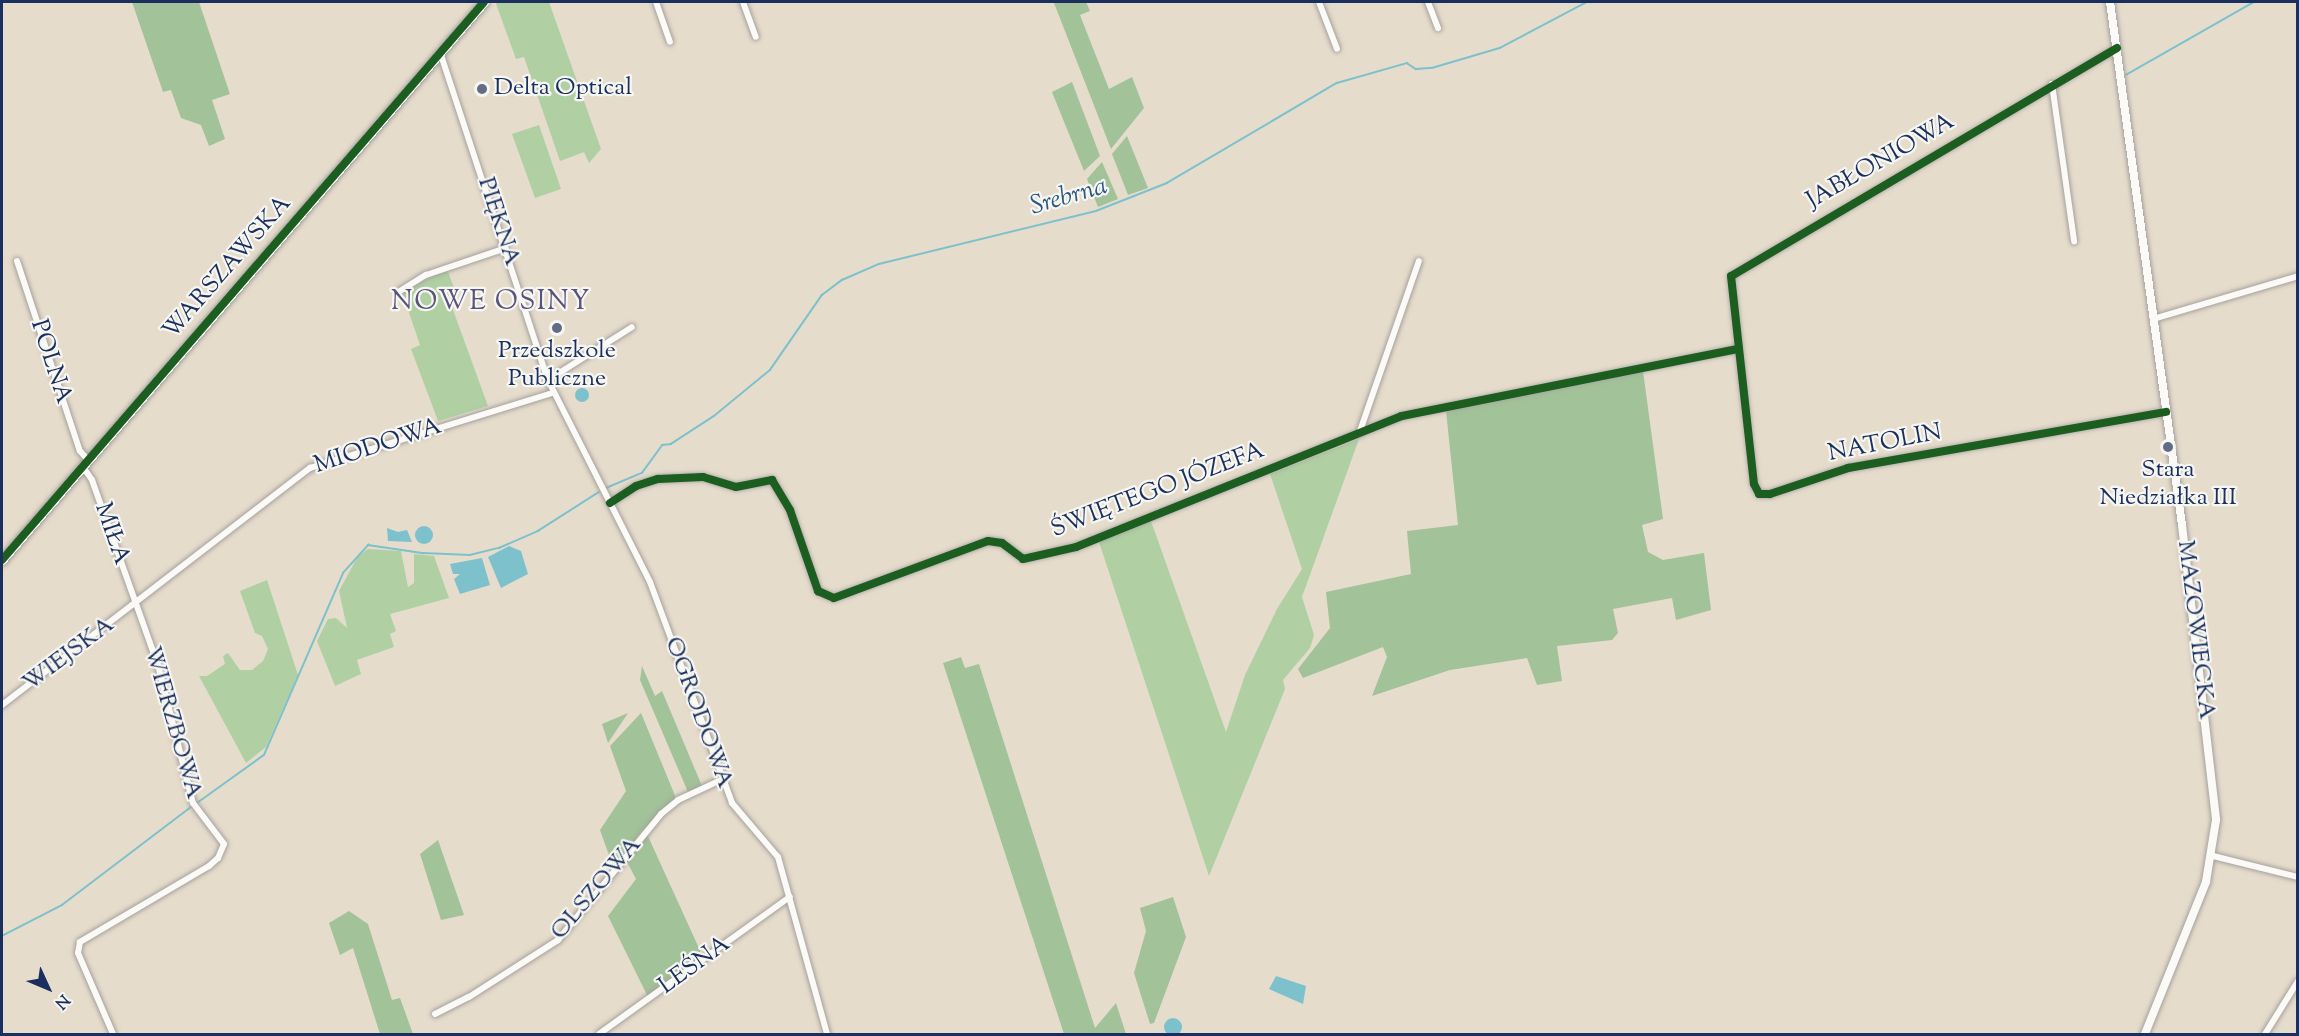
<!DOCTYPE html>
<html>
<head>
<meta charset="utf-8">
<style>
	body { margin:0 }
	#map { position:relative; width:2299px; height:1036px; overflow:hidden; background:#e6dccc; font-family:"Sorts Mill Goudy",serif }
	div>[style] { position:absolute }
	[style*='--x'] { left:calc(var(--x)*1px); top:calc(var(--y)*1px); width:calc(var(--w)*1px); rotate:calc(var(--a)*1deg) }
	.green>* { inset:0; background:#b0d0a3 }
	.forest>* { inset:0; background:#a2c299 }
	.water>* { inset:0; background:#7cc1cc }
	.round { border-radius:50% }
	.stream>* { height:1.5px; margin:-0.75px; padding:0 0.75px; transform-origin:0.75px; border-radius:0.75px; background:#7cc1cc }
	.roads { filter:drop-shadow(0 0 2px #a5a19e) drop-shadow(0 0 2px #a5a19e) }
	.street>* { height:6px; margin:-3px; padding:0 3px; transform-origin:3px; border-radius:3px; background:#fbfaf7 }
	.secondary>* { height:8px; margin:-4px; padding:0 4px; transform-origin:4px; border-radius:4px; background:#fbfaf7 }
	.primary>* { height:9px; margin:-4.5px; padding:0 4.5px; transform-origin:4.5px; border-radius:4.5px; background:#fbfaf7 }
	.cycleway>* { height:8px; margin:-4px; padding:0 4px; transform-origin:4px; border-radius:4px; background:#1b5e20 }
	.dots>* { width:16px; height:16px; translate:-50% -50%; box-sizing:border-box; border:3px solid #f6f6f2; border-radius:50% }
	span { translate:-50% -50%; white-space:nowrap; text-align:center; line-height:1.15; -webkit-text-stroke:4.5px #f6f6f2; paint-order:stroke }
	.poi-label { font-size:24px; color:#1b2f5e }
	.left { translate:0 -50%; text-align:left }
	.street-label { font-size:24px; color:#1b2f5e }
	.water-label { font-size:26px; color:#2a587f; font-style:italic }
	.quarter-label { font-size:27px; color:#5b537b; letter-spacing:1.5px }
	.frame { position:absolute; inset:0; border:3px solid #1b2f5e; pointer-events:none }
	.north { position:absolute; left:18px; top:958px; width:60px; height:60px; -webkit-text-stroke:4px #f6f6f2; paint-order:stroke; rotate:134deg; font-size:16px; font-weight:700; line-height:24px; text-align:center; color:#1b2f5e }
	.north::after { content:''; display:block; margin:auto; width:21px; height:27px; background:#1b2f5e; clip-path:polygon(50% 0,100% 100%,50% 72%,0 100%) }
</style>
</head>
<body>
<div id="map">
	<div class="green">
		<i style="clip-path:polygon(498px 2px,549px 2px,601px 149px,589px 163px,584px 152px,560px 161px,524px 57px,516px 59px,496px 4px)"></i>
		<i style="clip-path:polygon(539px 125px,561px 189px,535px 198px,512px 134px)"></i>
		<i style="clip-path:polygon(447px 269px,456px 293px,448px 296px,488px 406px,438px 421px,411px 349px,420px 345px,402px 292px)"></i>
		<i style="clip-path:polygon(1359px 439px,1302px 597px,1314px 635px,1310px 648px,1283px 680px,1285px 689px,1209px 876px,1099px 542px,1151px 521px,1226px 732px,1245px 675px,1277px 609px,1302px 569px,1270px 474px)"></i>
		<i style="clip-path:polygon(368px 549px,401px 551px,408px 587px,414px 583px,414px 554px,434px 556px,449px 598px,390px 614px,396px 631px,390px 634px,394px 647px,357px 660px,361px 674px,335px 686px,317px 641px,328px 619px,336px 618px,347px 628px,339px 591px,358px 556px)"></i>
		<i style="clip-path:polygon(267px 580px,298px 675px,266px 747px,246px 763px,199px 676px,207px 676px,225px 664px,223px 656px,228px 653px,240px 670px,252px 670px,263px 661px,268px 649px,262px 636px,255px 633px,240px 591px)"></i>
	</div>
	<div class="forest">
		<i style="clip-path:polygon(132px 2px,199px 2px,230px 94px,212px 100px,225px 139px,209px 146px,201px 125px,181px 118px,171px 90px,163px 92px)"></i>
		<i style="clip-path:polygon(1059px 2px,1086px 2px,1090px 11px,1080px 15px,1109px 89px,1132px 77px,1144px 108px,1111px 149px,1054px 3px)"></i>
		<i style="clip-path:polygon(1072px 82px,1100px 156px,1084px 171px,1052px 92px)"></i>
		<i style="clip-path:polygon(1127px 136px,1148px 188px,1128px 195px,1112px 154px)"></i>
		<i style="clip-path:polygon(1102px 162px,1118px 199px,1098px 207px,1087px 179px)"></i>
		<i style="clip-path:polygon(1643px 371px,1663px 519px,1642px 525px,1648px 552px,1663px 560px,1704px 553px,1711px 610px,1676px 620px,1672px 598px,1613px 609px,1618px 633px,1612px 640px,1557px 646px,1562px 681px,1537px 685px,1527px 658px,1450px 670px,1372px 696px,1387px 657px,1383px 647px,1303px 678px,1298px 669px,1330px 628px,1326px 592px,1411px 574px,1407px 531px,1458px 525px,1446px 411px)"></i>
		<i style="clip-path:polygon(961px 657px,965px 668px,979px 664px,1095px 1028px,1116px 1003px,1126px 1034px,1064px 1034px,943px 663px)"></i>
		<i style="clip-path:polygon(642px 666px,655px 696px,662px 691px,702px 786px,688px 792px,640px 680px)"></i>
		<i style="clip-path:polygon(628px 713px,608px 743px,602px 724px)"></i>
		<i style="clip-path:polygon(641px 713px,676px 798px,641px 832px,614px 869px,600px 830px,626px 791px,610px 746px)"></i>
		<i style="clip-path:polygon(647px 834px,703px 957px,648px 997px,608px 916px,636px 879px,627px 862px)"></i>
		<i style="clip-path:polygon(438px 840px,464px 915px,441px 920px,420px 854px)"></i>
		<i style="clip-path:polygon(1173px 897px,1186px 937px,1154px 1023px,1150px 1024px,1134px 973px,1146px 931px,1140px 908px)"></i>
		<i style="clip-path:polygon(349px 911px,368px 924px,392px 1000px,400px 998px,413px 1034px,380px 1034px,353px 948px,340px 955px,329px 923px)"></i>
	</div>
	<div class="water">
		<i class="round" style="left:575px;top:388px;width:14px;height:14px"></i>
		<i class="round" style="left:415px;top:526px;width:18px;height:18px"></i>
		<i style="clip-path:polygon(387px 528px,398px 532px,407px 530px,412px 542px,388px 541px)"></i>
		<i style="clip-path:polygon(509px 546px,521px 551px,528px 574px,501px 588px,488px 557px)"></i>
		<i style="clip-path:polygon(482px 558px,490px 585px,460px 594px,454px 579px,460px 574px,453px 574px,450px 564px)"></i>
		<i style="clip-path:polygon(1276px 976px,1306px 986px,1303px 1004px,1269px 989px)"></i>
		<i class="round" style="left:1164px;top:1018px;width:18px;height:18px"></i>
	</div>
	<div class="stream">
		<i style="--x:2126;--y:75;--w:147;--a:-29.7"></i>
		<i style="--x:606;--y:488;--w:39;--a:-23"></i>
		<i style="--x:642;--y:473;--w:34;--a:-54"></i>
		<i style="--x:662;--y:445;--w:9;--a:-6"></i>
		<i style="--x:671;--y:444;--w:51;--a:-33.1"></i>
		<i style="--x:714;--y:416;--w:72;--a:-39.4"></i>
		<i style="--x:770;--y:370;--w:91;--a:-55.3"></i>
		<i style="--x:822;--y:295;--w:25;--a:-37"></i>
		<i style="--x:842;--y:280;--w:40;--a:-23.4"></i>
		<i style="--x:879;--y:264;--w:223;--a:-13.7"></i>
		<i style="--x:1096;--y:211;--w:76;--a:-21.5"></i>
		<i style="--x:1167;--y:183;--w:197;--a:-30.5"></i>
		<i style="--x:1337;--y:83;--w:73;--a:-15.9"></i>
		<i style="--x:1407;--y:63;--w:11;--a:34"></i>
		<i style="--x:1416;--y:69;--w:16;--a:-4"></i>
		<i style="--x:1432;--y:68;--w:71;--a:-16.4"></i>
		<i style="--x:1500;--y:48;--w:98;--a:-27.9"></i>
		<i style="--x:197;--y:803;--w:82;--a:-35.6"></i>
		<i style="--x:264;--y:755;--w:198;--a:-66.5"></i>
		<i style="--x:343;--y:573;--w:38;--a:-48"></i>
		<i style="--x:368;--y:545;--w:56;--a:8.3"></i>
		<i style="--x:423;--y:553;--w:47;--a:2.4"></i>
		<i style="--x:470;--y:555;--w:30;--a:-14"></i>
		<i style="--x:499;--y:548;--w:43;--a:-23.6"></i>
		<i style="--x:538;--y:531;--w:72;--a:-32.6"></i>
		<i style="--x:2;--y:936;--w:68;--a:-27.3"></i>
		<i style="--x:62;--y:905;--w:161;--a:-37.2"></i>
	</div>
	<div class="roads">
		<div class="street">
			<i style="--x:656;--y:2;--w:42;--a:70.7"></i>
			<i style="--x:743;--y:2;--w:37;--a:70"></i>
			<i style="--x:1319;--y:2;--w:50;--a:69"></i>
			<i style="--x:1428;--y:2;--w:28;--a:69"></i>
			<i style="--x:2117;--y:48;--w:448;--a:149.4"></i>
			<i style="--x:1731;--y:276;--w:209;--a:83.7"></i>
			<i style="--x:1754;--y:484;--w:11;--a:63"></i>
			<i style="--x:1759;--y:494;--w:11;--a:0"></i>
			<i style="--x:1770;--y:494;--w:82;--a:-18.4"></i>
			<i style="--x:1848;--y:468;--w:323;--a:-10"></i>
			<i style="--x:440;--y:52;--w:345;--a:71.8"></i>
			<i style="--x:548;--y:380;--w:226;--a:63.2"></i>
			<i style="--x:650;--y:582;--w:236;--a:69.6"></i>
			<i style="--x:732;--y:803;--w:71;--a:49.6"></i>
			<i style="--x:778;--y:857;--w:184;--a:74.5"></i>
			<i style="--x:2052;--y:84;--w:159;--a:82"></i>
			<i style="--x:17;--y:261;--w:200;--a:71.7"></i>
			<i style="--x:80;--y:451;--w:12;--a:48"></i>
			<i style="--x:400;--y:291;--w:31;--a:-32"></i>
			<i style="--x:426;--y:275;--w:84;--a:-18.6"></i>
			<i style="--x:2153;--y:319;--w:151;--a:-16.5"></i>
			<i style="--x:548;--y:380;--w:99;--a:-32.2"></i>
			<i style="--x:1359;--y:434;--w:183;--a:-70.9"></i>
			<i style="--x:83;--y:467;--w:16;--a:55"></i>
			<i style="--x:92;--y:480;--w:196;--a:70.4"></i>
			<i style="--x:158;--y:665;--w:142;--a:75.8"></i>
			<i style="--x:193;--y:803;--w:51;--a:52.9"></i>
			<i style="--x:224;--y:844;--w:15;--a:113"></i>
			<i style="--x:218;--y:858;--w:12;--a:138"></i>
			<i style="--x:209;--y:866;--w:150;--a:149.5"></i>
			<i style="--x:80;--y:942;--w:11;--a:100"></i>
			<i style="--x:78;--y:953;--w:88;--a:66.6"></i>
			<i style="--x:610;--y:503;--w:31;--a:-33"></i>
			<i style="--x:636;--y:486;--w:23;--a:-18"></i>
			<i style="--x:658;--y:479;--w:45;--a:-2.5"></i>
			<i style="--x:703;--y:477;--w:34;--a:17"></i>
			<i style="--x:736;--y:487;--w:37;--a:-11"></i>
			<i style="--x:772;--y:480;--w:35;--a:59"></i>
			<i style="--x:790;--y:510;--w:86;--a:70.9"></i>
			<i style="--x:818;--y:591;--w:17;--a:24"></i>
			<i style="--x:834;--y:598;--w:164;--a:-20.3"></i>
			<i style="--x:988;--y:541;--w:14;--a:8"></i>
			<i style="--x:1002;--y:543;--w:26;--a:37"></i>
			<i style="--x:1023;--y:559;--w:54;--a:-12.8"></i>
			<i style="--x:1076;--y:547;--w:351;--a:-21.9"></i>
			<i style="--x:1402;--y:416;--w:342;--a:-11.3"></i>
			<i style="--x:2;--y:705;--w:389;--a:-37.6"></i>
			<i style="--x:310;--y:468;--w:254;--a:-17.2"></i>
			<i style="--x:2213;--y:856;--w:88;--a:13.9"></i>
			<i style="--x:435;--y:1014;--w:38;--a:-27"></i>
			<i style="--x:469;--y:997;--w:106;--a:-32.6"></i>
			<i style="--x:558;--y:940;--w:163;--a:-50.7"></i>
			<i style="--x:661;--y:814;--w:22;--a:-39"></i>
			<i style="--x:678;--y:800;--w:50;--a:-25"></i>
			<i style="--x:599;--y:1034;--w:235;--a:-35.7"></i>
			<i style="--x:2265;--y:1034;--w:62;--a:-58.1"></i>
		</div>
		<div class="secondary">
			<i style="--x:2110;--y:2;--w:528;--a:82.16"></i>
			<i style="--x:2182;--y:525;--w:297;--a:83.4"></i>
			<i style="--x:2216;--y:820;--w:63;--a:99.2"></i>
			<i style="--x:2206;--y:882;--w:164;--a:111.9"></i>
		</div>
		<div class="primary">
			<i style="--x:2;--y:560;--w:737;--a:-49.18"></i>
		</div>
	</div>
	<div class="cycleway">
		<i style="--x:2117;--y:48;--w:448;--a:149.4"></i>
		<i style="--x:1731;--y:276;--w:209;--a:83.7"></i>
		<i style="--x:1754;--y:484;--w:11;--a:63"></i>
		<i style="--x:1759;--y:494;--w:11;--a:0"></i>
		<i style="--x:1770;--y:494;--w:82;--a:-18.4"></i>
		<i style="--x:1848;--y:468;--w:323;--a:-10"></i>
		<i style="--x:610;--y:503;--w:31;--a:-33"></i>
		<i style="--x:636;--y:486;--w:23;--a:-18"></i>
		<i style="--x:658;--y:479;--w:45;--a:-2.5"></i>
		<i style="--x:703;--y:477;--w:34;--a:17"></i>
		<i style="--x:736;--y:487;--w:37;--a:-11"></i>
		<i style="--x:772;--y:480;--w:35;--a:59"></i>
		<i style="--x:790;--y:510;--w:86;--a:70.9"></i>
		<i style="--x:818;--y:591;--w:17;--a:24"></i>
		<i style="--x:834;--y:598;--w:164;--a:-20.3"></i>
		<i style="--x:988;--y:541;--w:14;--a:8"></i>
		<i style="--x:1002;--y:543;--w:26;--a:37"></i>
		<i style="--x:1023;--y:559;--w:54;--a:-12.8"></i>
		<i style="--x:1076;--y:547;--w:351;--a:-21.9"></i>
		<i style="--x:1402;--y:416;--w:342;--a:-11.3"></i>
		<i style="--x:2;--y:560;--w:737;--a:-49.18"></i>
	</div>
	<div class="dots">
		<i style="left:482px;top:89px;background:#626c84"></i>
		<i style="left:557px;top:328px;background:#626c84"></i>
		<i style="left:2168px;top:447px;background:#626c84"></i>
	</div>
	<div class="poi-label">
		<span class="left" style="left:494px;top:89px">Delta Optical</span>
		<span style="left:557px;top:366px">Przedszkole<br>Publiczne</span>
		<span style="left:2168px;top:485px">Stara<br>Niedziałka III</span>
	</div>
	<div class="street-label">
		<span style="left:1881px;top:162px;rotate:-30deg">JABŁONIOWA</span>
		<span style="left:498px;top:222px;rotate:72deg">PIĘKNA</span>
		<span style="left:228px;top:268px;rotate:-49deg">WARSZAWSKA</span>
		<span style="left:50px;top:362px;rotate:72deg">POLNA</span>
		<span style="left:1885px;top:444px;rotate:-11deg">NATOLIN</span>
		<span style="left:378px;top:447px;rotate:-18deg">MIODOWA</span>
		<span style="left:1158px;top:491px;rotate:-21deg">ŚWIĘTEGO JÓZEFA</span>
		<span style="left:111px;top:534px;rotate:71deg">MIŁA</span>
		<span style="left:2195px;top:630px;rotate:83deg">MAZOWIECKA</span>
		<span style="left:69px;top:655px;rotate:-37deg">WIEJSKA</span>
		<span style="left:698px;top:713px;rotate:70deg">OGRODOWA</span>
		<span style="left:172px;top:723px;rotate:74deg">WIERZBOWA</span>
		<span style="left:597px;top:889px;rotate:-50deg">OLSZOWA</span>
		<span style="left:695px;top:966px;rotate:-36deg">LEŚNA</span>
	</div>
	<div class="water-label">
		<span style="left:1069px;top:197px;rotate:-16deg">Srebrna</span>
	</div>
	<div class="quarter-label">
		<span style="left:491px;top:303px">NOWE OSINY</span>
	</div>
	<div class="frame"></div>
	<div class="north">N</div>
</div>
</body>
</html>
